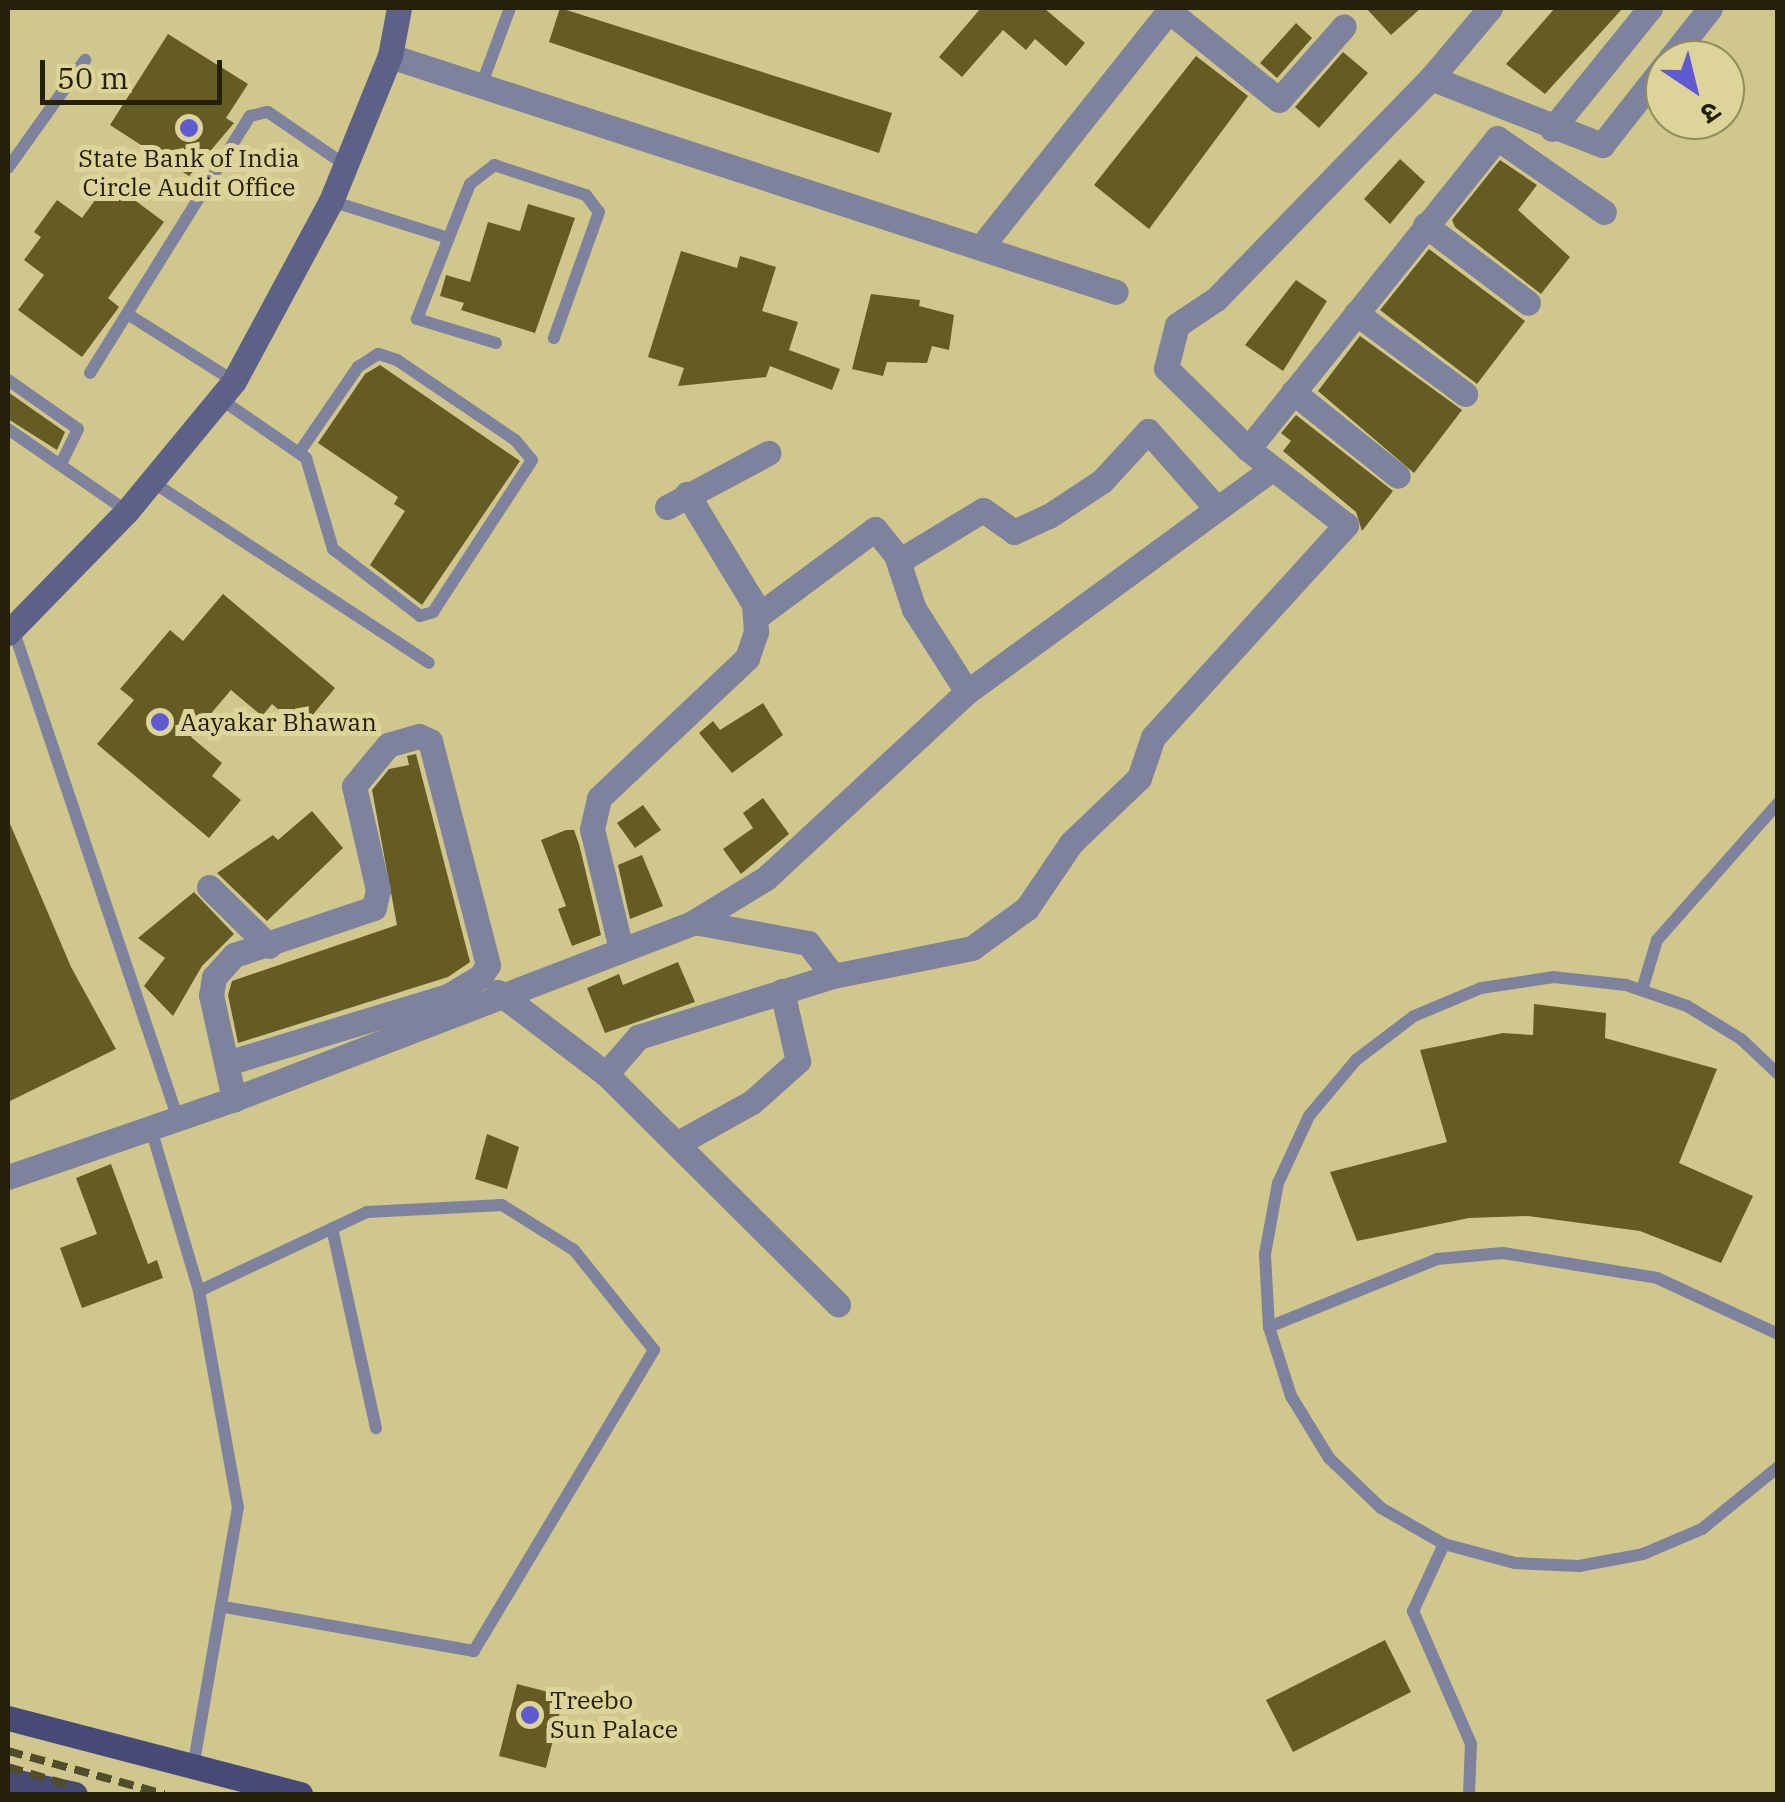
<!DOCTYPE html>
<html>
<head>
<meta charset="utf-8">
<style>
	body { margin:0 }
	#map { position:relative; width:1785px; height:1802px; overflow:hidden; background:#d0c78c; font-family:"IBM Plex Serif","Noto Sans Devanagari",serif }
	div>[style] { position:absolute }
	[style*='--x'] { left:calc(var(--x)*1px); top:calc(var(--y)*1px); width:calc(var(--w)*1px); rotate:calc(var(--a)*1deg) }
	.building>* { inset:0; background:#645c23 }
	.lane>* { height:12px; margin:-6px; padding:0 6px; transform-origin:6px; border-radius:6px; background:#7f829c }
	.street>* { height:25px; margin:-12.5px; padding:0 12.5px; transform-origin:12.5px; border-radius:12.5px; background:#7f829c }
	.secondary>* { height:25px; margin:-12.5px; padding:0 12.5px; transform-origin:12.5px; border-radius:12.5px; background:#5e6187 }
	.primary>* { height:25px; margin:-12.5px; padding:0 12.5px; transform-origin:12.5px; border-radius:12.5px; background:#474a77 }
	.rail>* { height:8px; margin-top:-4px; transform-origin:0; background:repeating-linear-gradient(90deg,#514c2b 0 15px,transparent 0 23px) }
	.dots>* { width:28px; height:28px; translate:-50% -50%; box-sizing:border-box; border:5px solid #ddd499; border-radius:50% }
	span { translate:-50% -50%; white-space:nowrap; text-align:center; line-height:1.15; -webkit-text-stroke:10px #ddd499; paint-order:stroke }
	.poi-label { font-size:25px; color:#252109 }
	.left { translate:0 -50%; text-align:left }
	.frame { position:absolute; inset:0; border:10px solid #252109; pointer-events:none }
	.north { position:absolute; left:1645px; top:40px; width:100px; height:100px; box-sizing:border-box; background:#ddd499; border:2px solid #938c5f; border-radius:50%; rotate:145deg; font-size:28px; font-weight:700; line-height:40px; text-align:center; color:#252109 }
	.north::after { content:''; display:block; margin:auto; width:35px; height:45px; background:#5f59d2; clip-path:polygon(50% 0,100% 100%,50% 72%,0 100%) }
	.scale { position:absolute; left:40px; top:60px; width:182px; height:45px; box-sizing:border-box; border:5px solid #252109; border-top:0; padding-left:12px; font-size:30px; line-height:35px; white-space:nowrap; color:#252109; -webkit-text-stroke:8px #ddd499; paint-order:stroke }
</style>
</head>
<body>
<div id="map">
	<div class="building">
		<i style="clip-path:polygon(560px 8px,892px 113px,879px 153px,549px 42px)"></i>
		<i style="clip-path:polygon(981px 8px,1044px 8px,1085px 43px,1066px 66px,1035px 39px,1026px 50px,1003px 30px,962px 77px,939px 57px)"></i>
		<i style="clip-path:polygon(1366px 8px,1421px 8px,1391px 35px)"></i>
		<i style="clip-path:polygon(1555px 8px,1623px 8px,1545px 94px,1506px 64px)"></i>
		<i style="clip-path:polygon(1296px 23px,1312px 38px,1277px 78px,1260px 63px)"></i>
		<i style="clip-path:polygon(168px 34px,248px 84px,226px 118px,234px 123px,189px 176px,110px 125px)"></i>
		<i style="clip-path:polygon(1343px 52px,1368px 73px,1319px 128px,1295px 107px)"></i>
		<i style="clip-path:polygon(1196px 56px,1248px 96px,1149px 229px,1094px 185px)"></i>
		<i style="clip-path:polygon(1400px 159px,1425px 182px,1390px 224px,1364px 199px)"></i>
		<i style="clip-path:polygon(1500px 160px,1537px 185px,1518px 210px,1570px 257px,1541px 294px,1455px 227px,1452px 220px)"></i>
		<i style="clip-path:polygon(109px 181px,164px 222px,108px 298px,119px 307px,82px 357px,18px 310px,44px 275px,24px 260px,41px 237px,34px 232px,57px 200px,82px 218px)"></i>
		<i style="clip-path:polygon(528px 204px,575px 218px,535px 333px,461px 310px,464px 303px,440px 296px,446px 275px,470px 282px,488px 222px,520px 231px)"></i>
		<i style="clip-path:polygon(1429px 249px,1525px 321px,1477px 384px,1380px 310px)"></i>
		<i style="clip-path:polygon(681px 251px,737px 268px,740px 256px,776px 267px,762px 311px,798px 322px,789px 350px,840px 369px,832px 390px,770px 366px,766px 377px,678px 386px,684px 368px,648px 357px)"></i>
		<i style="clip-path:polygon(1296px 280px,1327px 301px,1283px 371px,1245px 345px)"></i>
		<i style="clip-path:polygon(871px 294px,920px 300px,919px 306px,954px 315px,949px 350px,932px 346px,927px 363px,887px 362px,883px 376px,852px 369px)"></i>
		<i style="clip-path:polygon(1360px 336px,1462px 410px,1414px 473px,1318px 391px)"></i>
		<i style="clip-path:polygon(380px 365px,520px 461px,422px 605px,370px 565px,405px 511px,394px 504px,398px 497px,318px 443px,365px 374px)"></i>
		<i style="clip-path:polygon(8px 392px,65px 432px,57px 450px,8px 419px)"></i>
		<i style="clip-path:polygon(1296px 415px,1393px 491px,1362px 531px,1356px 512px,1283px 451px,1291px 441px,1281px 433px)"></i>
		<i style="clip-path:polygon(223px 594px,335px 688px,301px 729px,272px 704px,262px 716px,231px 690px,191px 737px,222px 763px,212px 776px,241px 800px,209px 838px,97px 744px,134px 700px,120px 689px,170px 630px,183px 641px)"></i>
		<i style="clip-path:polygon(763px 703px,783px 735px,732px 773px,699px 733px,713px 721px,720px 730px)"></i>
		<i style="clip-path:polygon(416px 754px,470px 962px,448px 977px,238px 1043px,228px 995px,232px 981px,397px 925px,372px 790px,389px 769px,409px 765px,407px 756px)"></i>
		<i style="clip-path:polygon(763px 798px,789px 834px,741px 874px,723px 849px,753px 828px,743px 813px)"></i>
		<i style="clip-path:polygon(643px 805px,661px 830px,635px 848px,617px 823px)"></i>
		<i style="clip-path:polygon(312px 811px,343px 848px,267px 921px,217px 873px,273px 835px,278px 840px)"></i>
		<i style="clip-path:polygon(8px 819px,71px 967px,116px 1049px,8px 1102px)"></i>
		<i style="clip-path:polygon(566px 830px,574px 830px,579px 844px,601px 935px,572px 946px,558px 909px,566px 906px,541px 840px)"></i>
		<i style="clip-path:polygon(642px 855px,663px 906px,630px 919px,618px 865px)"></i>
		<i style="clip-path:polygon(194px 892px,234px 934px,202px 966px,173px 1016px,144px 986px,165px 958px,138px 938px)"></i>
		<i style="clip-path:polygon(678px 962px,695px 1002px,605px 1033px,587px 988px,619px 974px,623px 985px)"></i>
		<i style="clip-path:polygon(1534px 1004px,1606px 1013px,1605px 1038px,1717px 1069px,1679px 1163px,1753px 1196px,1721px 1263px,1640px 1231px,1528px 1216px,1469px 1218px,1357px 1241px,1330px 1172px,1447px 1142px,1420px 1050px,1503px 1033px,1533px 1035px)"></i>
		<i style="clip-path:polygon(487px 1134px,519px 1147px,507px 1189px,475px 1179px)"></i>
		<i style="clip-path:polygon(111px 1164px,148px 1264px,157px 1260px,163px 1278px,82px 1308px,60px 1248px,97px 1234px,76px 1178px)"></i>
		<i style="clip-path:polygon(1385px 1640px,1411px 1692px,1293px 1752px,1266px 1700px)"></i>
		<i style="clip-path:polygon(517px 1684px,564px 1696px,546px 1768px,499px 1756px)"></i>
	</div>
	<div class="lane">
		<i style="--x:481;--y:86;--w:83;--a:-69.6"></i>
		<i style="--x:8;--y:168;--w:133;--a:-54.5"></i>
		<i style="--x:331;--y:201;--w:123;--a:17.5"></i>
		<i style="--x:129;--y:315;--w:124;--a:32.2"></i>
		<i style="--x:496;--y:343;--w:83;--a:-163.1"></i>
		<i style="--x:417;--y:319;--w:145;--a:-68.6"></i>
		<i style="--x:470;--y:184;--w:31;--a:-38"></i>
		<i style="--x:494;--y:165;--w:97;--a:18.1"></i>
		<i style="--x:586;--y:195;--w:21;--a:53"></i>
		<i style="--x:599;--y:212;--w:134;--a:109.7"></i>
		<i style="--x:90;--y:373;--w:303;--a:-58.1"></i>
		<i style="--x:250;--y:116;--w:18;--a:-13"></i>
		<i style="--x:268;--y:112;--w:93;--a:34.5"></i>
		<i style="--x:8;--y:380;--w:85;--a:35"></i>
		<i style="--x:78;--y:429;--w:39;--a:116"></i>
		<i style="--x:219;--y:398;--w:106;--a:34.6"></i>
		<i style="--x:306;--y:458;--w:95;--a:73.5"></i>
		<i style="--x:333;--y:549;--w:110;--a:37.6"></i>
		<i style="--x:420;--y:616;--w:14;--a:-17"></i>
		<i style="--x:433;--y:612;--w:181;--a:-56.9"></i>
		<i style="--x:532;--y:460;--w:26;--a:-130"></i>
		<i style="--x:515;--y:440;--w:143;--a:-145.9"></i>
		<i style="--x:397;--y:360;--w:20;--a:-162"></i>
		<i style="--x:378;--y:354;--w:24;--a:147"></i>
		<i style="--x:358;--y:367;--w:104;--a:124.5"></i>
		<i style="--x:8;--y:429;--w:145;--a:34.6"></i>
		<i style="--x:151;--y:481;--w:332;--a:33.2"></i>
		<i style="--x:13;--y:629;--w:517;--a:71.39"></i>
		<i style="--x:1642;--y:990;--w:52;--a:-73.3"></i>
		<i style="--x:1657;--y:940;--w:183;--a:-48.5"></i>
		<i style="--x:1778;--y:1074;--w:51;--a:-136.6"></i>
		<i style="--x:1741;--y:1039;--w:63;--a:-148.6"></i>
		<i style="--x:1687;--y:1006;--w:65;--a:-161"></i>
		<i style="--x:1626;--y:985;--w:72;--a:-173.7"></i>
		<i style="--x:1554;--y:977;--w:74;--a:171.4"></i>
		<i style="--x:1481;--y:988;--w:73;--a:157.3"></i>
		<i style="--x:1414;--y:1016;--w:73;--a:142.8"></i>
		<i style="--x:1356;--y:1060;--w:73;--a:130"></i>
		<i style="--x:1309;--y:1116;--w:74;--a:114.8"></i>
		<i style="--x:1278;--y:1183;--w:72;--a:100.4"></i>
		<i style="--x:1265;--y:1254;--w:73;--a:86.9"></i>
		<i style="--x:1269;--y:1327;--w:72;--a:72.3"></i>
		<i style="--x:1291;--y:1396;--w:73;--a:58.5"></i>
		<i style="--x:1329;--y:1458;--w:72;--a:43.9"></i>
		<i style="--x:1381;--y:1508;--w:73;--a:29.7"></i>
		<i style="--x:1444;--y:1544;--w:73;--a:15"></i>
		<i style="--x:1515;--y:1563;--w:64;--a:2.7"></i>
		<i style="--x:1579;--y:1566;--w:65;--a:-10.6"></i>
		<i style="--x:1643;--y:1554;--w:64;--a:-23"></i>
		<i style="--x:1702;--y:1529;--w:98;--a:-39.2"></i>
		<i style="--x:151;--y:1129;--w:169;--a:73.5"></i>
		<i style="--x:199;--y:1291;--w:219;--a:79.8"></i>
		<i style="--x:238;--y:1507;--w:264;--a:99.8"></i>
		<i style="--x:332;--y:1228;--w:205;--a:77.6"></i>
		<i style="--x:199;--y:1291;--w:186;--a:-25.2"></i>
		<i style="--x:367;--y:1212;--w:135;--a:-3"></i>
		<i style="--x:502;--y:1205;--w:85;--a:32"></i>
		<i style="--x:574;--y:1250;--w:128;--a:51.3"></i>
		<i style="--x:654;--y:1350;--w:351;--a:120.9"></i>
		<i style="--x:474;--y:1651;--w:253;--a:-170"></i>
		<i style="--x:1269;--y:1327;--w:181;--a:-22"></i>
		<i style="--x:1437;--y:1259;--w:66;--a:-5.2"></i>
		<i style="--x:1503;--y:1253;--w:156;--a:9.2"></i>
		<i style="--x:1657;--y:1278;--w:133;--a:24.8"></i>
		<i style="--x:1444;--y:1544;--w:74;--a:114.8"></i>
		<i style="--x:1413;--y:1611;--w:145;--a:66.4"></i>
		<i style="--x:1471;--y:1744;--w:50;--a:92.3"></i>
	</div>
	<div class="street">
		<i style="--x:1169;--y:11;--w:141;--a:39"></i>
		<i style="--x:1279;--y:100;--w:98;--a:-48.7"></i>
		<i style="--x:390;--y:56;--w:763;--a:18.01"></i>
		<i style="--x:1669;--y:60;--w:66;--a:-51.7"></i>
		<i style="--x:1431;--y:78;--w:184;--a:21.4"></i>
		<i style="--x:1602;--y:145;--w:102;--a:-51.8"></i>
		<i style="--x:1552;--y:129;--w:156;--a:-51"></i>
		<i style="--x:1425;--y:225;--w:129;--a:37.1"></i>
		<i style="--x:981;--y:247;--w:305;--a:-51.5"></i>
		<i style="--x:1356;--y:313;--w:136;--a:36.6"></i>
		<i style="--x:1293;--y:392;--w:134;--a:38.7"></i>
		<i style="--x:1248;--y:449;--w:398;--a:-51.3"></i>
		<i style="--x:1497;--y:138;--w:130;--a:34.7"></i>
		<i style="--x:667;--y:507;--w:115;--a:-28.1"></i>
		<i style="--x:899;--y:561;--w:98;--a:-31.3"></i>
		<i style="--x:983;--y:510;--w:38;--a:35"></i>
		<i style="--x:1014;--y:532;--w:38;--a:-25"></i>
		<i style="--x:1049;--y:516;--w:64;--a:-33.4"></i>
		<i style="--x:1102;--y:481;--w:68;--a:-47.4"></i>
		<i style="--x:1148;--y:431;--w:104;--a:48.5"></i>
		<i style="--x:755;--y:618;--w:149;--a:-36.6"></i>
		<i style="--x:875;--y:529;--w:33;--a:51"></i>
		<i style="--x:896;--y:555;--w:57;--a:71.6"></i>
		<i style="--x:914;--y:609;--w:98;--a:57.4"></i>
		<i style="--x:209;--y:887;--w:84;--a:44.5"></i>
		<i style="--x:694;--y:922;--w:116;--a:10.4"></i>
		<i style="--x:808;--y:943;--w:41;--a:52.9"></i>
		<i style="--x:621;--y:949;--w:123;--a:-103.6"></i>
		<i style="--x:592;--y:829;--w:32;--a:-77"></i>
		<i style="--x:599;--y:798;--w:204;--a:-43.4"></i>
		<i style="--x:747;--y:658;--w:28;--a:-71"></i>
		<i style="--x:756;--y:632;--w:28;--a:-94"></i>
		<i style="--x:754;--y:604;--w:129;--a:-121.3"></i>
		<i style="--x:498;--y:992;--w:136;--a:37.2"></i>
		<i style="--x:606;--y:1074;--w:327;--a:44.8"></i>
		<i style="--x:227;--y:1063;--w:231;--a:-16.9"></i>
		<i style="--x:448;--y:996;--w:39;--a:-31"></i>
		<i style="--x:481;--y:976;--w:13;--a:-58"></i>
		<i style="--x:488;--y:965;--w:231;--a:-104.5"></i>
		<i style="--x:430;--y:741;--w:12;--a:-156"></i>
		<i style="--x:419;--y:736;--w:32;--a:164"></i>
		<i style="--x:388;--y:745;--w:53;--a:129.7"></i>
		<i style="--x:354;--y:786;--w:107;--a:77"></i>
		<i style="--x:378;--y:890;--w:18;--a:103"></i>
		<i style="--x:374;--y:908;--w:148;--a:161.4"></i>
		<i style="--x:234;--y:955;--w:30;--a:132"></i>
		<i style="--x:214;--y:977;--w:18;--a:99"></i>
		<i style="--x:211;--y:995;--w:107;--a:77.5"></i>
		<i style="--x:606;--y:1074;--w:49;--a:-49.1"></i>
		<i style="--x:638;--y:1037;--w:204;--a:-17.4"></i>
		<i style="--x:833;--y:976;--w:142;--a:-11.4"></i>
		<i style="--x:972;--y:948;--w:68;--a:-36"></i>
		<i style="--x:1027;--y:908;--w:78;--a:-55.9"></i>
		<i style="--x:1071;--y:843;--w:94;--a:-43.7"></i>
		<i style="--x:1139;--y:778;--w:43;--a:-71.1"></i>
		<i style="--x:1153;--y:737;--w:287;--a:-47.7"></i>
		<i style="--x:1346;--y:525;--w:124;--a:-142.2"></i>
		<i style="--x:1248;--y:449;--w:115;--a:-135.4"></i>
		<i style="--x:1166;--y:368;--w:44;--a:-75.7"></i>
		<i style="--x:1177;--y:325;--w:47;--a:-33.7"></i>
		<i style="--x:1216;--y:299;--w:308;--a:-45.8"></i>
		<i style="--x:1431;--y:78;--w:92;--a:-49.9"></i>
		<i style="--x:680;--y:1142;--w:82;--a:-29.1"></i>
		<i style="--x:752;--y:1102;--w:62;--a:-41.7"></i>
		<i style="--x:798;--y:1061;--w:72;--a:-102.9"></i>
		<i style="--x:8;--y:1177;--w:239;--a:-19"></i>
		<i style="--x:234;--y:1099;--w:493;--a:-21"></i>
		<i style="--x:694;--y:922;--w:84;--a:-31.4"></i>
		<i style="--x:766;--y:878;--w:274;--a:-42.8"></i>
		<i style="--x:967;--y:692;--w:378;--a:-36.2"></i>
	</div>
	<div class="secondary">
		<i style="--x:8;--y:633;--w:170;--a:-45.7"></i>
		<i style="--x:127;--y:511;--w:168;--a:-50.5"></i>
		<i style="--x:234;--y:381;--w:204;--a:-61.7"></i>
		<i style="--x:331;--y:201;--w:157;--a:-67.9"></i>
		<i style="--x:390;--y:56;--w:49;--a:-79.4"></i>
	</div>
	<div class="primary">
		<i style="--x:8;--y:1718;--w:302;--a:14.6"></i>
		<i style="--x:8;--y:1780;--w:68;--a:11.8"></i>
	</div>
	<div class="rail">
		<i style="--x:8;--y:1751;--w:162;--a:15.4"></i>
		<i style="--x:8;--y:1767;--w:70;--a:16.6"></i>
	</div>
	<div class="dots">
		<i style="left:189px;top:128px;background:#5f59d2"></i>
		<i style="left:160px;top:722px;background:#5f59d2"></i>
		<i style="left:530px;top:1715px;background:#5f59d2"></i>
	</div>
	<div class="poi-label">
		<span style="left:189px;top:173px">State Bank of India<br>Circle Audit Office</span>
		<span class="left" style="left:180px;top:722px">Aayakar Bhawan</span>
		<span class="left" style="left:550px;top:1715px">Treebo<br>Sun Palace</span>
	</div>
	<div class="frame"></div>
	<div class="north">उ</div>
	<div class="scale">50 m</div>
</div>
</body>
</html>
